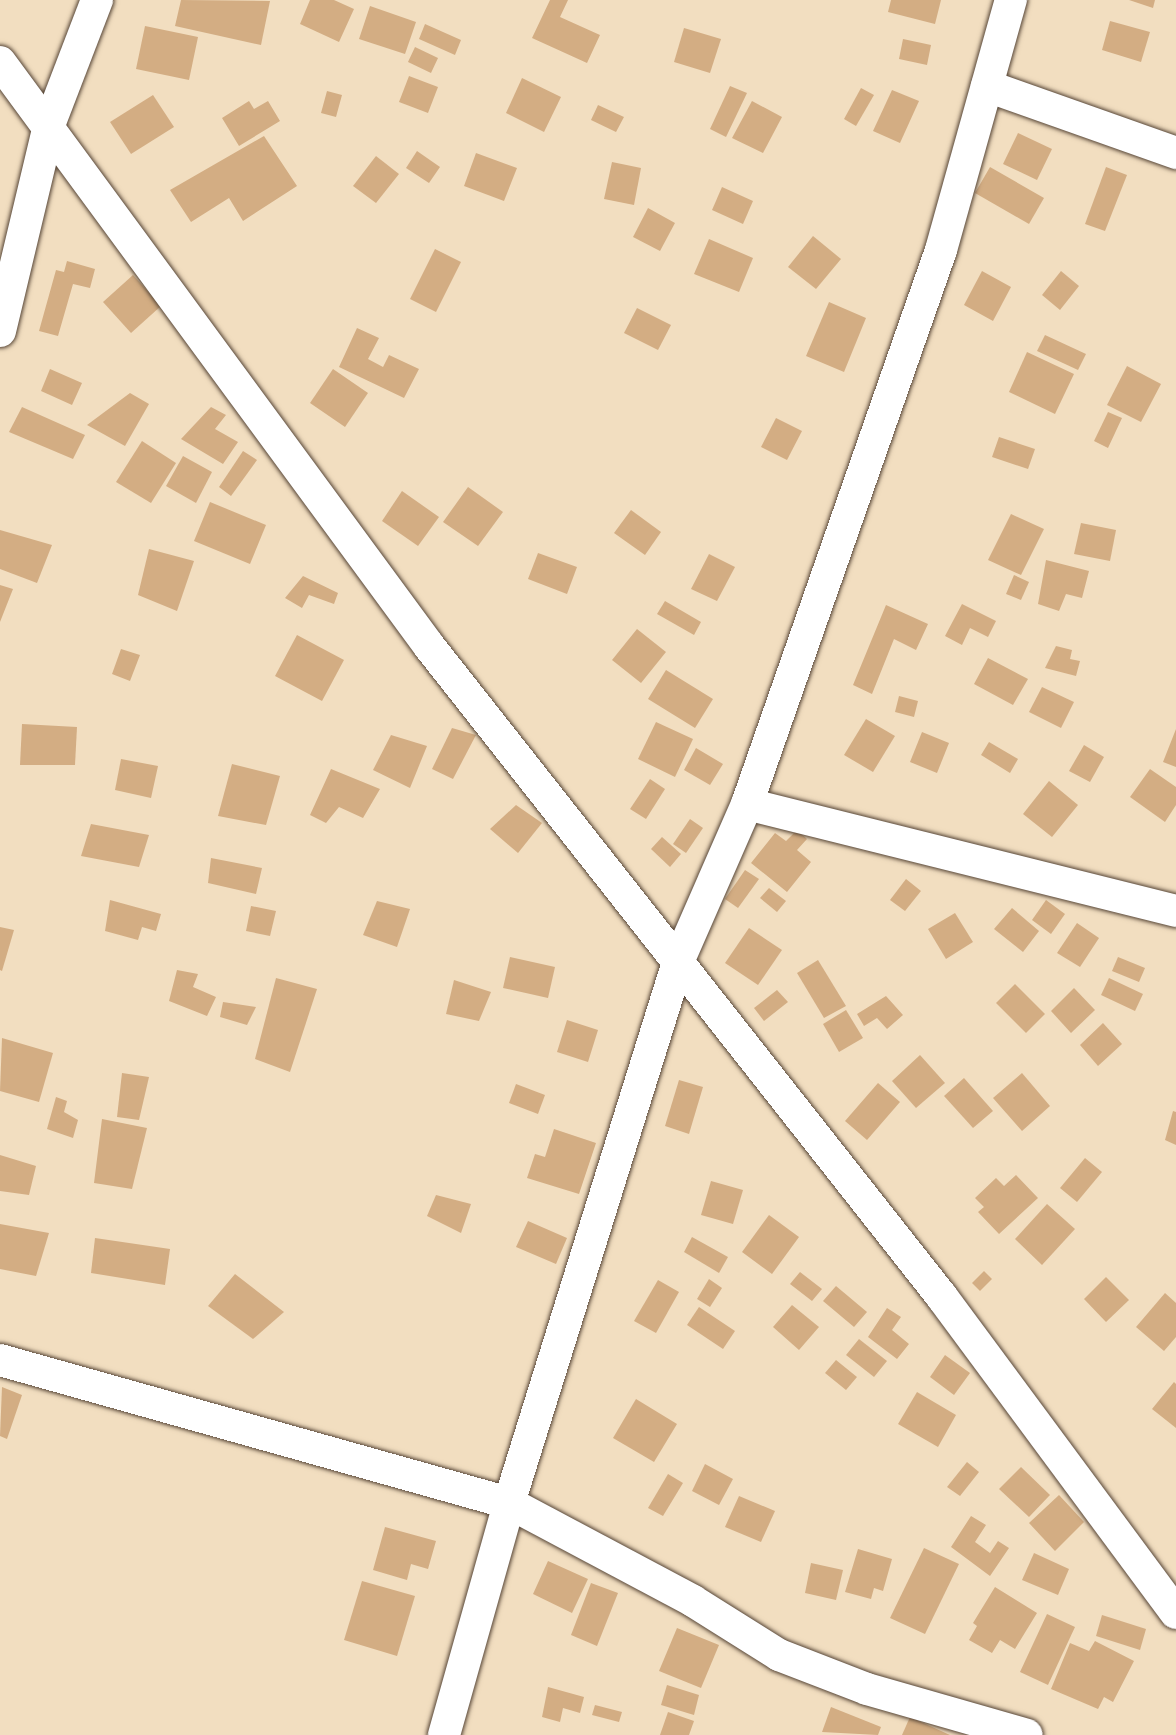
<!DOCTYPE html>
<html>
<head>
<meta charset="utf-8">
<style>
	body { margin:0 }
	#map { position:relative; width:1176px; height:1735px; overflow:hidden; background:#f2dec0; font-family:Sriracha,sans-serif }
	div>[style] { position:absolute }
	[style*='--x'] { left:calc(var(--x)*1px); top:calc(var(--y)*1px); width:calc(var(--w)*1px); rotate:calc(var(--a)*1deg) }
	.building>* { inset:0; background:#d3ad83 }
	.roads { filter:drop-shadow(0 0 2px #564536) drop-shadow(0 0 2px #564536) }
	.street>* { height:32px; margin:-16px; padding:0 16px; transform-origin:16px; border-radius:16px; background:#fff }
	span { translate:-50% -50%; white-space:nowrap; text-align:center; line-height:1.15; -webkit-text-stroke:4.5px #fbf7ec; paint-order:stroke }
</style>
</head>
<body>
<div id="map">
	<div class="building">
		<i style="clip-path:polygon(181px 0,270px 1px,261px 45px,175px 26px)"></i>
		<i style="clip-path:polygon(310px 0,334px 0,354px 9px,339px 42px,300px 24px)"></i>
		<i style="clip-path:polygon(550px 0,568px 0,560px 17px,600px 35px,587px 63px,532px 38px)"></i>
		<i style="clip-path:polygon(891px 0,941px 0,935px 24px,888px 12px)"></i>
		<i style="clip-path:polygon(1129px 0,1155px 0,1153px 8px)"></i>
		<i style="clip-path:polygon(370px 6px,416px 22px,405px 54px,359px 39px)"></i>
		<i style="clip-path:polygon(1110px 21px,1150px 32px,1141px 62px,1102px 50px)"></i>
		<i style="clip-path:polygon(425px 24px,461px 40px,455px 55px,419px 39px)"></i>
		<i style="clip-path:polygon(145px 26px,198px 37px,189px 80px,136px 69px)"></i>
		<i style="clip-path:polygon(684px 28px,721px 39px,710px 73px,674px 62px)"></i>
		<i style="clip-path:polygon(903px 39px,931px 45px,927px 65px,899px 59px)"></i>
		<i style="clip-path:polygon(415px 47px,438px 58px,431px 73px,408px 62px)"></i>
		<i style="clip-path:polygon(409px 76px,438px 87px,428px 113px,399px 102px)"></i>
		<i style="clip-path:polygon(522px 78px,561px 97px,544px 132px,506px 113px)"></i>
		<i style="clip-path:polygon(730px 86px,747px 93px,726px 137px,710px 129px)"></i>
		<i style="clip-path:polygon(861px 88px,874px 95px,856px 126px,844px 119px)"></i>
		<i style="clip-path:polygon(892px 90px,919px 101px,900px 143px,873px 131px)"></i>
		<i style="clip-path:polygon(327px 91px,342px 95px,336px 117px,321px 113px)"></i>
		<i style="clip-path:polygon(153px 95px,174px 127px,131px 154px,110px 122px)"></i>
		<i style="clip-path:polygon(249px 101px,254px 109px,268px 101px,280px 121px,239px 146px,222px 118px)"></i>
		<i style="clip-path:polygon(752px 101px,782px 117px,763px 153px,732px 138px)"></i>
		<i style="clip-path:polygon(598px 105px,624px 117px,616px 132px,591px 120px)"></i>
		<i style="clip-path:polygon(1018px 133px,1052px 149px,1037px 180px,1003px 164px)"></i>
		<i style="clip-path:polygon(264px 136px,297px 186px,243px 221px,229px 198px,191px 222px,170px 190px)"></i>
		<i style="clip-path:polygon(417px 151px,440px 167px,429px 183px,406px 168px)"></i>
		<i style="clip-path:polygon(476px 153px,517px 168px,504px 201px,464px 186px)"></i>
		<i style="clip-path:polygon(376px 156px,399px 174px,376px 203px,353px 186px)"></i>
		<i style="clip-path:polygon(612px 162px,641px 168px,634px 205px,604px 199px)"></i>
		<i style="clip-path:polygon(990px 167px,1044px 198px,1029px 224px,975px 193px)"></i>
		<i style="clip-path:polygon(1106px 167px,1127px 175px,1105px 231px,1085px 224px)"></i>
		<i style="clip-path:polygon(722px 187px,753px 201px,743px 224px,712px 210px)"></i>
		<i style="clip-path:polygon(648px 208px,675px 223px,660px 251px,633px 237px)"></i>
		<i style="clip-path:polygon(813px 236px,841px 259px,816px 289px,788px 267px)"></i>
		<i style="clip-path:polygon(709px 239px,753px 258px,739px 292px,694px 274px)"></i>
		<i style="clip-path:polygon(435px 249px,461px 262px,436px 312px,410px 299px)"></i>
		<i style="clip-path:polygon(67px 261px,95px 269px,90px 288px,73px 284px,58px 336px,39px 331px,56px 270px,64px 272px)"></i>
		<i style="clip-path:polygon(982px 271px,1011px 287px,993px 321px,964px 305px)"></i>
		<i style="clip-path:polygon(1061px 271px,1079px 286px,1060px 310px,1042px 295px)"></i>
		<i style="clip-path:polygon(133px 275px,161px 306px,131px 333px,103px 302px)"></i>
		<i style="clip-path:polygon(829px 302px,866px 318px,844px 372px,806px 356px)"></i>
		<i style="clip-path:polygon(637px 308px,671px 325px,658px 350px,624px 333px)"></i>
		<i style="clip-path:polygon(357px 328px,379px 338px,368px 359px,383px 367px,389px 355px,419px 369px,404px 398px,339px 367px)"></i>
		<i style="clip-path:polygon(1045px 335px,1086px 354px,1078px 370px,1037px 351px)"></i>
		<i style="clip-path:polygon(1027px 352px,1074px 374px,1055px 414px,1009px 392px)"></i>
		<i style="clip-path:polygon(1127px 366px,1161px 384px,1141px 422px,1107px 405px)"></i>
		<i style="clip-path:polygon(50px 369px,82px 383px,72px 405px,41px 391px)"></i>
		<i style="clip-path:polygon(333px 369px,368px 393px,345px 427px,310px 403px)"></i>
		<i style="clip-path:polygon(130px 393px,149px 404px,125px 446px,87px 425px)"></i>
		<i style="clip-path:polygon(22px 407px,85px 435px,73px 459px,9px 432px)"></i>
		<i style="clip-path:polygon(211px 407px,226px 415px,215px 429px,238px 442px,223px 464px,181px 439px)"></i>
		<i style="clip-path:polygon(1108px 412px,1122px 418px,1108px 448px,1094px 441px)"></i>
		<i style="clip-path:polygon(776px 418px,802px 431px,787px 460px,761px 447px)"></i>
		<i style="clip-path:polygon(999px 437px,1035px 449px,1028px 469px,992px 457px)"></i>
		<i style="clip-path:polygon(142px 441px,176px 463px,151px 503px,116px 482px)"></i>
		<i style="clip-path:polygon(243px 451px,257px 460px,231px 496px,219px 487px)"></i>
		<i style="clip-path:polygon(183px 456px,212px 472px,196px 503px,166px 486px)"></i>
		<i style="clip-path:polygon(468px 487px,503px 512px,478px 546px,443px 522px)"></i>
		<i style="clip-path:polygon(402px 491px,439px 517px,418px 546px,382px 521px)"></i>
		<i style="clip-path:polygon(210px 502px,266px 525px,250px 564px,194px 541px)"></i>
		<i style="clip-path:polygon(631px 510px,661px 532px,645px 555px,614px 533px)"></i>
		<i style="clip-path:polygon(1011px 514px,1044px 529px,1021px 575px,988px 560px)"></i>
		<i style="clip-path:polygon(1081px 523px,1116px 530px,1110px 561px,1074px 554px)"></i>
		<i style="clip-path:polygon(0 530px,52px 545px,37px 583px,0 569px)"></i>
		<i style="clip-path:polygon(149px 549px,194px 561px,177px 611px,138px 595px)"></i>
		<i style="clip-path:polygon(538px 553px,577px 567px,567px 594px,528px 579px)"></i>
		<i style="clip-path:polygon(709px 554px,735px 567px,717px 601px,691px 589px)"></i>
		<i style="clip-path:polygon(1046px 560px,1089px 571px,1082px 598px,1066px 594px,1059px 611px,1038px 604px)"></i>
		<i style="clip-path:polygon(1014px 575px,1029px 582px,1021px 600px,1006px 594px)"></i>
		<i style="clip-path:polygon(303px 576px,338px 593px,334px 604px,309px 595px,302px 608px,285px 598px)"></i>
		<i style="clip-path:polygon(0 585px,13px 589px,0 622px)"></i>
		<i style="clip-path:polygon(665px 601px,701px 622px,694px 635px,657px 614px)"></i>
		<i style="clip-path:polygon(962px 604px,996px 621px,988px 637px,970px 628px,962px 645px,945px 636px)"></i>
		<i style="clip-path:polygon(886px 605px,928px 624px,916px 650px,894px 639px,872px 694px,853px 685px)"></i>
		<i style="clip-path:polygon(637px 629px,666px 652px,641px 683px,612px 660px)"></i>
		<i style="clip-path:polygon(297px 635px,344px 660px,322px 701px,275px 676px)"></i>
		<i style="clip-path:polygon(1056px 646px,1072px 650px,1070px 659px,1080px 661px,1076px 676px,1045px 668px)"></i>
		<i style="clip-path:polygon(121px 649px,140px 655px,130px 681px,112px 674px)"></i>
		<i style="clip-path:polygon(988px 658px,1028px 679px,1013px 705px,974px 684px)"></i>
		<i style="clip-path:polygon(666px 670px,713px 699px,695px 728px,648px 699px)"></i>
		<i style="clip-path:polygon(1042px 687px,1074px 702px,1061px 728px,1029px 712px)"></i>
		<i style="clip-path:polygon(899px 696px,918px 701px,914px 717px,895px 712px)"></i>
		<i style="clip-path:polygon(866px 719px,895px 736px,873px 772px,844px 755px)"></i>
		<i style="clip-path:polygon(656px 722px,693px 739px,675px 777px,638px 759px)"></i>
		<i style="clip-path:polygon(22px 724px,77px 727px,75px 765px,20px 765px)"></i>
		<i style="clip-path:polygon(452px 728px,476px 735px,453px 779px,432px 769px)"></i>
		<i style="clip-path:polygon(1176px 729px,1176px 767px,1163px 762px)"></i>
		<i style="clip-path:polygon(922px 732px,949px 743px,937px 773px,910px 762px)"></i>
		<i style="clip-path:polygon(391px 735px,427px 746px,410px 788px,373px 770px)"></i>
		<i style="clip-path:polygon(989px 742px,1018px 759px,1010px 773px,981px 755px)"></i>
		<i style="clip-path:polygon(1084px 745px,1104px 757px,1090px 782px,1069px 771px)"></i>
		<i style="clip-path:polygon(696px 748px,723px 764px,710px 785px,684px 770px)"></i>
		<i style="clip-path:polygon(121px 759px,158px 766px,151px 798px,115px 790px)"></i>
		<i style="clip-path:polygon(232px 764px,280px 776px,266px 825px,218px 816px)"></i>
		<i style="clip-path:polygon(331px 769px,380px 789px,363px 818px,339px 807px,326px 823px,310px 815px)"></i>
		<i style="clip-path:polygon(1150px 769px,1176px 787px,1176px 805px,1165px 822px,1130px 797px)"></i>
		<i style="clip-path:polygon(650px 779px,665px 789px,646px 819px,630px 809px)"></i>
		<i style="clip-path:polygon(1049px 781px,1078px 805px,1052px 837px,1023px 814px)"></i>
		<i style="clip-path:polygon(516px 805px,542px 823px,518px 853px,490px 829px)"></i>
		<i style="clip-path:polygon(690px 819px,703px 828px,686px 853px,673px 844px)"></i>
		<i style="clip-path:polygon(91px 824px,149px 835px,139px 867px,81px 856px)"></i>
		<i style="clip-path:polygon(797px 830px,807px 839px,797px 850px,811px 862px,787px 892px,751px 863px,775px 833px,786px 841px)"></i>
		<i style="clip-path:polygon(662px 837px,681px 854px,670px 867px,651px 849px)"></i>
		<i style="clip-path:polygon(211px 858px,262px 868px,256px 894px,208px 883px)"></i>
		<i style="clip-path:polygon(745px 870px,759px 879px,738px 908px,725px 899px)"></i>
		<i style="clip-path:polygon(906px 879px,921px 891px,905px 911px,890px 900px)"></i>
		<i style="clip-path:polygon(769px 888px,786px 901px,777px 912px,760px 898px)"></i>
		<i style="clip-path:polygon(110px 900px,161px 914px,156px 931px,142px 927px,138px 940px,105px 931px)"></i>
		<i style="clip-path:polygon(1046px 900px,1065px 914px,1051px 934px,1032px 920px)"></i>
		<i style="clip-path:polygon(377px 901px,410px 909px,397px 947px,363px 935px)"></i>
		<i style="clip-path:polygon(251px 906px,276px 911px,270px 936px,246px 931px)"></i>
		<i style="clip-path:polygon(1012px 908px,1039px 931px,1023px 952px,994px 929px)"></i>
		<i style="clip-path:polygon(955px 913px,973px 942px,946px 959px,928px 929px)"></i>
		<i style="clip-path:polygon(1077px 923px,1099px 938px,1080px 967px,1057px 953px)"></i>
		<i style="clip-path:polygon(0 927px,14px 930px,2px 971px,0 970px)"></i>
		<i style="clip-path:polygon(749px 928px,782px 950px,758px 985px,725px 963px)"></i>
		<i style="clip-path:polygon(510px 957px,555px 967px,548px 998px,503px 988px)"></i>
		<i style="clip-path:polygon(1118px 957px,1145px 968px,1139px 982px,1112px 971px)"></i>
		<i style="clip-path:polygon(818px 960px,846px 1006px,824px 1018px,797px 973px)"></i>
		<i style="clip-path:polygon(177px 970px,198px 974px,193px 987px,216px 997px,207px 1016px,169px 1001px)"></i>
		<i style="clip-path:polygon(276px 978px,317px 989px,290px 1072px,255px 1059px)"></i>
		<i style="clip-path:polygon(1109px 978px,1143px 994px,1135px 1011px,1101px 995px)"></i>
		<i style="clip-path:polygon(454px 980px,491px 992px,479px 1021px,446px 1014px)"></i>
		<i style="clip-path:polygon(1015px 984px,1045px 1014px,1026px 1033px,996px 1003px)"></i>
		<i style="clip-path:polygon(1074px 988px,1095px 1010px,1071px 1033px,1051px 1011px)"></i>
		<i style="clip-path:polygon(777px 990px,788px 1002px,764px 1021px,754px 1008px)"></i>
		<i style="clip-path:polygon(886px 996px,903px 1015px,887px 1029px,877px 1018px,864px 1026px,857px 1014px)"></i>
		<i style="clip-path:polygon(223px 1002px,256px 1007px,247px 1025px,220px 1017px)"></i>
		<i style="clip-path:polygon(846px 1010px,863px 1038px,839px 1052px,823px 1024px)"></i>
		<i style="clip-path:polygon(567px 1020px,598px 1030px,588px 1062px,557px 1052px)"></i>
		<i style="clip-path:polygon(1103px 1023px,1122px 1044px,1098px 1066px,1080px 1045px)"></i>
		<i style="clip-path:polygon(2px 1038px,53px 1053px,39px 1102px,0 1091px)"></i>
		<i style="clip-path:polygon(920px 1055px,945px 1083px,916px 1108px,892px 1081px)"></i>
		<i style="clip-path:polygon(122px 1073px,149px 1077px,139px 1120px,117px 1117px)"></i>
		<i style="clip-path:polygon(1022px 1073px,1050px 1106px,1022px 1131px,993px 1098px)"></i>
		<i style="clip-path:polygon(964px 1078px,993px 1111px,973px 1128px,944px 1096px)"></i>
		<i style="clip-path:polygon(679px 1080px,703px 1087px,689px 1134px,665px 1126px)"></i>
		<i style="clip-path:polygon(878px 1083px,900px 1102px,867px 1140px,845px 1121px)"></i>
		<i style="clip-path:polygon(516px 1084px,545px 1095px,538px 1114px,509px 1103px)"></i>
		<i style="clip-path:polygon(56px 1097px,67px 1101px,64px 1112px,78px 1120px,73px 1138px,47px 1129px)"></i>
		<i style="clip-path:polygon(1173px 1111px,1176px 1112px,1176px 1145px,1165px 1140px)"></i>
		<i style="clip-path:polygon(102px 1119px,147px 1128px,132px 1189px,94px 1183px)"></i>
		<i style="clip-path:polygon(554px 1129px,596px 1143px,579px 1194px,527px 1178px,535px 1154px,545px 1157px)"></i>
		<i style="clip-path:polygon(0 1155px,36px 1166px,29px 1195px,0 1191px)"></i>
		<i style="clip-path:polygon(1085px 1158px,1102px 1172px,1077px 1202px,1060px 1188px)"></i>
		<i style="clip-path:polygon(1016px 1175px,1038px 1198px,999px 1234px,978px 1212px,984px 1207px,975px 1198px,996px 1178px,1004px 1186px)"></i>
		<i style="clip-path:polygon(711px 1181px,743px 1190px,733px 1224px,701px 1215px)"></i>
		<i style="clip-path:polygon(436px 1195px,471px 1204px,461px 1233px,427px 1216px)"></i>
		<i style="clip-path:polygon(1047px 1204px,1075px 1229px,1042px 1265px,1015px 1239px)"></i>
		<i style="clip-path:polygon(769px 1215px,799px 1237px,772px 1274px,742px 1252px)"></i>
		<i style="clip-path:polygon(528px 1221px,567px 1238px,556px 1264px,516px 1247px)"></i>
		<i style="clip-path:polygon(0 1224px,49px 1233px,36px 1276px,0 1269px)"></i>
		<i style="clip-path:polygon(692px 1237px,728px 1257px,719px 1273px,684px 1252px)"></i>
		<i style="clip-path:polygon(95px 1238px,170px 1249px,165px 1285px,91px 1273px)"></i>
		<i style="clip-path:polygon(984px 1271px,992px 1279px,980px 1291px,972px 1283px)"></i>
		<i style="clip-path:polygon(800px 1272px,822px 1289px,812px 1301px,790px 1284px)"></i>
		<i style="clip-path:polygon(235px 1274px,284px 1312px,253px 1339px,208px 1306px)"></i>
		<i style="clip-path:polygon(1106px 1277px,1129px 1300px,1106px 1322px,1084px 1299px)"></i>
		<i style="clip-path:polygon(709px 1279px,722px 1288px,710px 1307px,697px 1299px)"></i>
		<i style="clip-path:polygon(658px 1280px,679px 1292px,656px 1333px,634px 1321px)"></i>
		<i style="clip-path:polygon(836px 1286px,867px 1312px,854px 1327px,823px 1301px)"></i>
		<i style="clip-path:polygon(1165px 1293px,1176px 1303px,1176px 1337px,1164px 1351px,1136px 1327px)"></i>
		<i style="clip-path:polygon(792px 1305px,819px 1327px,799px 1350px,773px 1327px)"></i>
		<i style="clip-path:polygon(699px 1307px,735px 1331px,723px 1349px,687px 1325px)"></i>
		<i style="clip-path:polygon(887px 1308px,901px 1317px,892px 1330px,909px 1344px,897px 1359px,868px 1337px)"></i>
		<i style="clip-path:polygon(859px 1339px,887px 1361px,874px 1377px,846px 1355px)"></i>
		<i style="clip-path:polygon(945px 1355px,970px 1373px,954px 1395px,930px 1377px)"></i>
		<i style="clip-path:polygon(836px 1360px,857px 1377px,846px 1390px,825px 1373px)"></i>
		<i style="clip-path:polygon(1174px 1382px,1176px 1384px,1176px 1428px,1152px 1409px)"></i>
		<i style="clip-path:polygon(2px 1387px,22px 1395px,7px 1439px,0 1436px)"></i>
		<i style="clip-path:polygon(917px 1392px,956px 1415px,938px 1447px,898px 1424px)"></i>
		<i style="clip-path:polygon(636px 1399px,677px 1424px,654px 1462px,613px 1438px)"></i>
		<i style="clip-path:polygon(967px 1462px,979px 1472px,960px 1496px,947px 1487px)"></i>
		<i style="clip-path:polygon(705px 1464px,733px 1479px,719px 1505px,692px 1491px)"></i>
		<i style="clip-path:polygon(1021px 1467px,1050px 1495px,1029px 1517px,999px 1489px)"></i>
		<i style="clip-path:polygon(668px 1474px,683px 1483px,663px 1516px,648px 1508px)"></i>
		<i style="clip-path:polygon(1059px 1495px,1084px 1522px,1055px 1551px,1029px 1523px)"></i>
		<i style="clip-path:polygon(739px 1496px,775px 1511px,761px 1542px,725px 1527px)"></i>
		<i style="clip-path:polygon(971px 1516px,986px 1525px,975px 1542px,990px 1553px,998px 1541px,1009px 1548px,990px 1576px,951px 1547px)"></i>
		<i style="clip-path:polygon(385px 1527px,436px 1541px,428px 1569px,411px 1564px,407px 1580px,373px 1570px)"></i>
		<i style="clip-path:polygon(924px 1548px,959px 1564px,925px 1634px,890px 1618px)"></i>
		<i style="clip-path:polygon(858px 1549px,892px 1559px,883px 1591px,874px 1588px,871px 1599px,845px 1592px)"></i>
		<i style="clip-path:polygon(1034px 1553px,1069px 1569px,1058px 1595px,1022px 1580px)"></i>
		<i style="clip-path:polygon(548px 1561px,588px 1579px,572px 1613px,533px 1594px)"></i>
		<i style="clip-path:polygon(811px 1563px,843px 1570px,836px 1600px,805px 1593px)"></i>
		<i style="clip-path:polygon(362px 1581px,415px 1596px,397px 1656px,344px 1640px)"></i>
		<i style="clip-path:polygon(591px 1583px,618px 1593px,597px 1646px,571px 1635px)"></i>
		<i style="clip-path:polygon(995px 1587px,1037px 1613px,1015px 1649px,1000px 1640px,992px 1653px,969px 1640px,977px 1626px,973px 1623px)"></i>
		<i style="clip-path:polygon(1047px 1614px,1075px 1627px,1048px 1685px,1020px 1672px)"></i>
		<i style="clip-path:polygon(1102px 1615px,1146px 1629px,1140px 1650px,1096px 1636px)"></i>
		<i style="clip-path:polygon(677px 1628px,719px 1645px,701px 1688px,659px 1671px)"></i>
		<i style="clip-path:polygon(1095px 1641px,1134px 1661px,1113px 1702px,1104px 1697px,1098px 1709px,1051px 1689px,1070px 1643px,1089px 1651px)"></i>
		<i style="clip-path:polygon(667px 1685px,699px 1695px,694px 1715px,661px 1705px)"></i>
		<i style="clip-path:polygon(548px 1687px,584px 1697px,580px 1713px,563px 1708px,560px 1722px,542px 1717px)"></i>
		<i style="clip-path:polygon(595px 1705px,622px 1712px,619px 1722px,592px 1715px)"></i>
		<i style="clip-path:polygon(831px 1707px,881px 1727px,878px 1735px,822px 1732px)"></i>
		<i style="clip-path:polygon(668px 1712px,694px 1721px,689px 1735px,660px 1735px)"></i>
		<i style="clip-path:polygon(910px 1717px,950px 1735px,902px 1735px)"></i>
	</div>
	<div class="roads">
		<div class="street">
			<i style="--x:0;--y:62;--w:725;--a:53.7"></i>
			<i style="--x:429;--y:646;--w:829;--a:51.76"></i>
			<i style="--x:942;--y:1297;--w:393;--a:53.5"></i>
			<i style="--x:987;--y:86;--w:201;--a:19.5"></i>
			<i style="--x:0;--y:331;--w:212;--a:-76.6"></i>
			<i style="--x:49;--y:125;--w:134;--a:-69"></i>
			<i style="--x:747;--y:804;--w:442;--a:14"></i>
			<i style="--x:0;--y:1360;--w:529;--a:15.69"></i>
			<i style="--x:509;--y:1503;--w:208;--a:28"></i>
			<i style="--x:693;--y:1601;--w:102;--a:32.1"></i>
			<i style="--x:779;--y:1655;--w:94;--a:21.1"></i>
			<i style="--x:867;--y:1689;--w:166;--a:16"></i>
			<i style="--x:444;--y:1735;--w:241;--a:-74.3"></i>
			<i style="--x:509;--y:1503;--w:567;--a:-72.65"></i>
			<i style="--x:678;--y:962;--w:172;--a:-66.4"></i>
			<i style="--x:747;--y:804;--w:587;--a:-70.7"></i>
			<i style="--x:941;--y:250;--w:260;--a:-74.4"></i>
		</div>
	</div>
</div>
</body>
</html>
